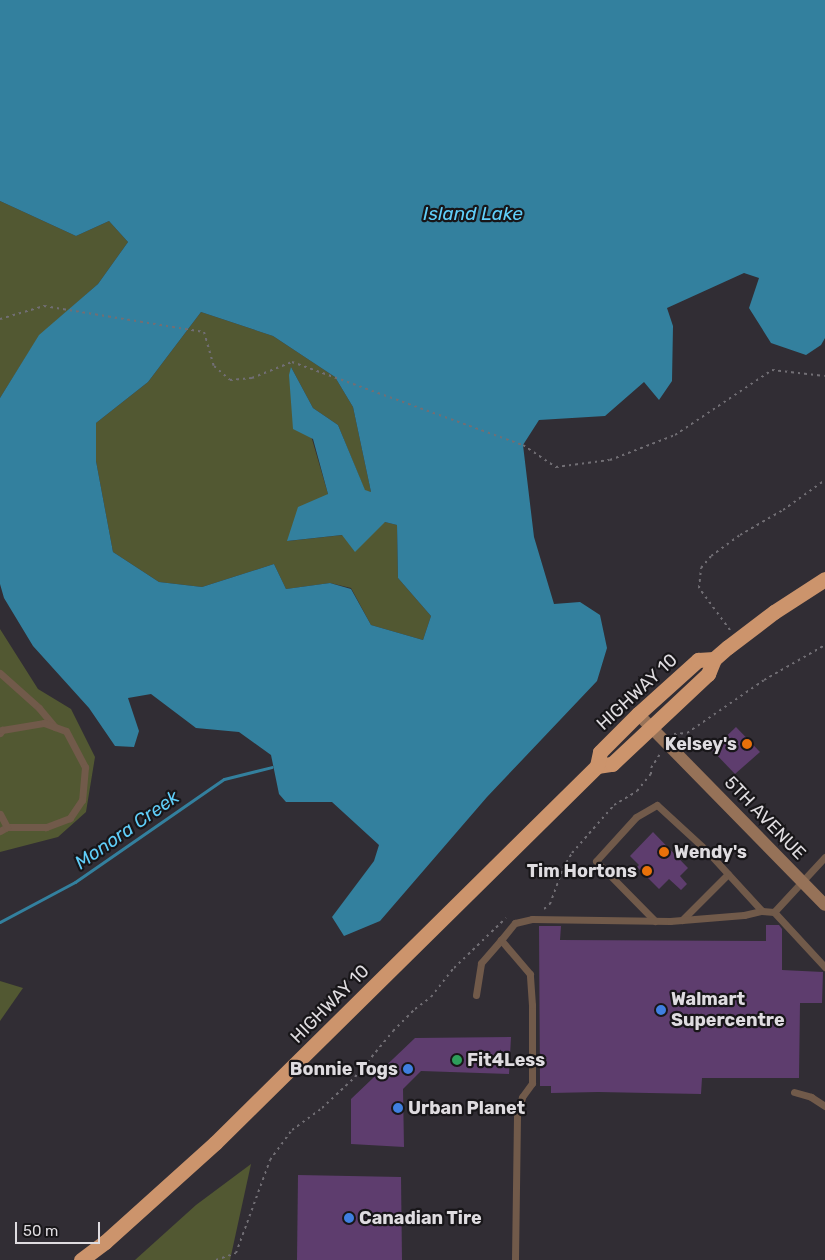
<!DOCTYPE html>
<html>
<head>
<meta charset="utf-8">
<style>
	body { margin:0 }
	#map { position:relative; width:825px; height:1260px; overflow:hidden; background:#312d34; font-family:Rubik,sans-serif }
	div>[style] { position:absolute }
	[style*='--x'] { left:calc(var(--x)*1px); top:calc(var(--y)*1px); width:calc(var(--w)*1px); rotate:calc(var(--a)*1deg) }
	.green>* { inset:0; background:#525832 }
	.water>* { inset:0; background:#33809e }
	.stream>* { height:3px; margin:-1.5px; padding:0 1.5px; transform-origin:1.5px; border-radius:1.5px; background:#33809e }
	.building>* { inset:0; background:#5e3d6e }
	.path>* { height:2px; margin-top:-1px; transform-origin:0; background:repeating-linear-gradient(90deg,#716e74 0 2.5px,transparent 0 6.5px) }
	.lane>* { height:7px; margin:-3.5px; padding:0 3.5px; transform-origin:3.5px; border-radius:3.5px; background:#715a4a }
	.secondary>* { height:12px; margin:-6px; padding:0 6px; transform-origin:6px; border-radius:6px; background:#967258 }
	.highway>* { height:15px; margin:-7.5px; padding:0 7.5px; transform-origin:7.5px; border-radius:7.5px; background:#cc946c }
	.dots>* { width:14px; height:14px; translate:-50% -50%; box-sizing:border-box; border:2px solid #181619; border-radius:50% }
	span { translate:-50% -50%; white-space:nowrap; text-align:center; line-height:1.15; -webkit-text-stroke:4.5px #181619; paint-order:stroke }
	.street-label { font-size:18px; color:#dfdce0 }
	.poi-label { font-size:18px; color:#dfdce0; font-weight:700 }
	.right { translate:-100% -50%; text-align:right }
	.left { translate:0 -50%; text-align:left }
	.water-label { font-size:19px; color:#60cef9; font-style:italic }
	.scale { position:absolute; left:15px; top:1222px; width:85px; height:22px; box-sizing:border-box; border:2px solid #dfdce0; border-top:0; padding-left:6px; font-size:15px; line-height:18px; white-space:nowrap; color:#dfdce0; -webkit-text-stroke:4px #181619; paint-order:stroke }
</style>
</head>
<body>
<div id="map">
	<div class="green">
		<i style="clip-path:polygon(0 201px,76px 236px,109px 221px,128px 242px,98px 284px,39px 336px,0 398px)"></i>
		<i style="clip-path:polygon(201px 312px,273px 336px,335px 377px,353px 407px,371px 492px,365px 491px,338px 425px,313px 408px,291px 367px,328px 494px,288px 541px,343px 535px,385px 522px,397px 525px,398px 578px,431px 616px,423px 640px,371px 625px,351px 588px,330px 583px,286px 589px,274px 564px,202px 587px,159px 582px,113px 552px,96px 461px,96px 423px,148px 382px)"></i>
		<i style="clip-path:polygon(0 629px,38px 689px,71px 709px,95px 757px,86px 812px,58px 837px,0 852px)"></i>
		<i style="clip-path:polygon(0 981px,23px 988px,0 1021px)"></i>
		<i style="clip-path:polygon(251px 1164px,230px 1260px,135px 1260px,196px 1205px)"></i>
	</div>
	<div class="water">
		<i style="clip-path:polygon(evenodd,0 0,825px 0,825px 338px,821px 345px,806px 355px,771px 343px,749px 308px,759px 278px,744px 273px,667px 308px,673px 326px,672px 381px,659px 400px,644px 382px,605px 416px,539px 420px,523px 445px,534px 537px,554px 604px,580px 602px,600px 615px,607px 648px,597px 681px,487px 797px,380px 921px,344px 936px,332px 917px,374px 861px,379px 845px,332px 802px,286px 802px,279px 794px,271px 755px,239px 732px,196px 728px,151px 694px,128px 698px,139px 731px,134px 747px,115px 746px,89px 708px,33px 646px,4px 598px,0 584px,0 398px,39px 335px,98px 284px,128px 242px,109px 221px,76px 236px,0 201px,0 0,201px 312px,273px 336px,335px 377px,353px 407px,371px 492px,365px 490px,338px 425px,313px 408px,291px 367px,289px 375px,293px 429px,313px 439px,328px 494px,298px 507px,287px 541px,342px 535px,355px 552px,385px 522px,397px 525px,398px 578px,431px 616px,423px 640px,371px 625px,351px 589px,330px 583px,286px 589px,274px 564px,202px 587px,159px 582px,113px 552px,96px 461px,96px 423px,148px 382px,201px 312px)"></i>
	</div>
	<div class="stream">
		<i style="--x:0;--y:922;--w:85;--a:-28.1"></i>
		<i style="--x:75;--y:882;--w:181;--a:-34.7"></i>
		<i style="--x:224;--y:779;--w:49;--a:-14"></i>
	</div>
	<div class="building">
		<i style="clip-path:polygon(736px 727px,760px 752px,735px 774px,712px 750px)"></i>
		<i style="clip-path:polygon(653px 832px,688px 868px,680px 876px,687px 884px,681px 890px,669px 879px,659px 889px,637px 867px,639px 865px,630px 856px)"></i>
		<i style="clip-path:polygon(766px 925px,779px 925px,782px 929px,782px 970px,823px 972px,822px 1003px,800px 1003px,799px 1078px,702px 1078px,701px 1094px,598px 1092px,551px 1093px,551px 1086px,540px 1086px,539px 926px,561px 926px,560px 940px,766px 941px)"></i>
		<i style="clip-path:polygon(511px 1037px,509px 1074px,421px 1071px,403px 1089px,404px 1147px,351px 1144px,351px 1099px,415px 1038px)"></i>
		<i style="clip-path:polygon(298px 1175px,401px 1177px,402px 1260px,297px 1260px)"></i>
	</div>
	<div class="path">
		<i style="--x:0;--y:319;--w:46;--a:-16.5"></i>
		<i style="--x:44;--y:306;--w:162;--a:9.2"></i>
		<i style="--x:204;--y:332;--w:35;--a:74"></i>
		<i style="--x:214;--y:366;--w:21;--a:41"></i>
		<i style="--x:230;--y:380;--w:22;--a:-5"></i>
		<i style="--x:252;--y:378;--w:43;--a:-21.8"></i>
		<i style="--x:292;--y:362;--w:245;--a:19.8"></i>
		<i style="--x:523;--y:445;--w:40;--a:34"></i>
		<i style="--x:556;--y:467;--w:54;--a:-7.4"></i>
		<i style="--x:610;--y:460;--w:70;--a:-21"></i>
		<i style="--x:675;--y:435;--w:117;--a:-33.8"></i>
		<i style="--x:772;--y:370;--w:53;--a:6.5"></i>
		<i style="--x:730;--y:630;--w:52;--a:-126.4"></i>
		<i style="--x:699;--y:588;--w:20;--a:-84"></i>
		<i style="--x:701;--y:568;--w:16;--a:-50"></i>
		<i style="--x:711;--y:556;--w:36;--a:-36"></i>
		<i style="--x:740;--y:535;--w:50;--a:-30.2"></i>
		<i style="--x:783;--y:510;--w:52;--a:-35.5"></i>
		<i style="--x:674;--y:734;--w:13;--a:-4"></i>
		<i style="--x:687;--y:733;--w:93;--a:-34.5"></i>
		<i style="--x:764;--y:680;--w:70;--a:-29.8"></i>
		<i style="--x:544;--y:909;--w:8;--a:-40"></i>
		<i style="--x:550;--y:904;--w:38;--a:-70"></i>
		<i style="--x:563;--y:868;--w:17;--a:-59"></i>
		<i style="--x:572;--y:853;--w:64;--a:-48.8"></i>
		<i style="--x:614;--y:805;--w:27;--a:-31"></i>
		<i style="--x:637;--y:791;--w:22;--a:-51"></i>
		<i style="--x:651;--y:774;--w:6;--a:-90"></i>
		<i style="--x:651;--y:768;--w:17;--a:-57"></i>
		<i style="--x:216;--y:1260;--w:21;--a:-19"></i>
		<i style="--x:236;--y:1253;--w:99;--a:-69.9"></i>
		<i style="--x:270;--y:1160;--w:37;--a:-54"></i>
		<i style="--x:292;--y:1130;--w:37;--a:-36"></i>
		<i style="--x:322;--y:1108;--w:45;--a:-43.2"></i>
		<i style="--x:355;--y:1077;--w:60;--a:-50.4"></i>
		<i style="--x:393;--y:1031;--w:31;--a:-45"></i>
		<i style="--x:415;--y:1009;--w:20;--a:-37"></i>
		<i style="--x:431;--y:997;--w:37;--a:-52"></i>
		<i style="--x:454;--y:968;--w:72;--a:-43.9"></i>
	</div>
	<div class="lane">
		<i style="--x:0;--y:673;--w:52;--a:41.9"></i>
		<i style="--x:39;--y:708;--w:25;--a:50"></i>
		<i style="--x:0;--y:733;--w:4;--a:-56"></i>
		<i style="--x:2;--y:730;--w:43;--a:-9.5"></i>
		<i style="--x:44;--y:723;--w:23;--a:20"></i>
		<i style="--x:66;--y:731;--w:41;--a:62.2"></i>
		<i style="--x:85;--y:767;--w:33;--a:95"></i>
		<i style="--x:82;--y:800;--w:22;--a:124"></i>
		<i style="--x:70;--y:818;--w:26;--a:159"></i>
		<i style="--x:46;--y:827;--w:39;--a:180"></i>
		<i style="--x:7;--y:827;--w:8;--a:150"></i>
		<i style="--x:0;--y:814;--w:15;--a:62"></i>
		<i style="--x:774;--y:912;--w:75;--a:47.2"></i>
		<i style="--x:682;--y:920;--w:65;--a:-45"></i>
		<i style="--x:655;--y:921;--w:84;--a:-134.5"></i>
		<i style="--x:596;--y:861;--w:59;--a:-47.7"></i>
		<i style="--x:636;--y:817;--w:24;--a:-30"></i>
		<i style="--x:657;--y:805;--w:68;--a:42.6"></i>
		<i style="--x:707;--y:851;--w:81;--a:47.5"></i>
		<i style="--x:476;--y:995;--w:32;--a:-81"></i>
		<i style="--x:481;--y:963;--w:30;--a:-49"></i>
		<i style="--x:794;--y:1092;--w:18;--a:16"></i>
		<i style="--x:811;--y:1097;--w:17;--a:33"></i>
		<i style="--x:515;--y:1260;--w:145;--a:-89.2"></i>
		<i style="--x:517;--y:1115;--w:19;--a:-74"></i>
		<i style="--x:522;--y:1097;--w:17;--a:-54"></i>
		<i style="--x:532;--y:1083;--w:78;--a:-90"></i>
		<i style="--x:532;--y:1005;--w:31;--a:-94"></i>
		<i style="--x:530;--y:974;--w:45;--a:-130.5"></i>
		<i style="--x:501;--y:940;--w:22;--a:-51"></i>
		<i style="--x:515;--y:923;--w:17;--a:-13"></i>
		<i style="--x:532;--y:919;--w:138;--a:0.8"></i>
		<i style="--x:670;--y:921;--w:74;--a:-4.6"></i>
		<i style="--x:744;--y:915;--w:18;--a:-13"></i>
		<i style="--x:762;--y:911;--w:12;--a:5"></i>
		<i style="--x:774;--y:912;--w:75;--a:-47.2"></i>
	</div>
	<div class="secondary">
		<i style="--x:638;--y:714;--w:267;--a:45.6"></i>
	</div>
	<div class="highway">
		<i style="--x:597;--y:766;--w:15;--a:-8"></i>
		<i style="--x:612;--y:764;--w:132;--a:-43.2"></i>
		<i style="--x:708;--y:674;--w:16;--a:-68"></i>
		<i style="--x:714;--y:659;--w:18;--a:-41"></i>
		<i style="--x:728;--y:647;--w:58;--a:-37.3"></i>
		<i style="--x:774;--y:612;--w:61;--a:-32.9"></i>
		<i style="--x:81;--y:1260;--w:30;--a:-37"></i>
		<i style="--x:105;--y:1242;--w:148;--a:-42"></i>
		<i style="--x:215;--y:1143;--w:537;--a:-44.62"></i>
		<i style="--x:597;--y:766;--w:14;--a:-78"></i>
		<i style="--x:600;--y:752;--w:54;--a:-45"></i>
		<i style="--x:638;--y:714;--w:81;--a:-42"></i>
		<i style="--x:698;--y:660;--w:16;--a:-4"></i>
	</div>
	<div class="dots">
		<i style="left:747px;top:744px;background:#e8710a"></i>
		<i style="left:664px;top:852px;background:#e8710a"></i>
		<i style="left:647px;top:871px;background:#e8710a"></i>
		<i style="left:661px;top:1010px;background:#3f7fe0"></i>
		<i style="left:457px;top:1060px;background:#2e9e5b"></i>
		<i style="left:408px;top:1069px;background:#3f7fe0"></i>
		<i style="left:398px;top:1108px;background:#3f7fe0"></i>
		<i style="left:349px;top:1218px;background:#3f7fe0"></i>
	</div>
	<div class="street-label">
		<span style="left:637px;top:692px;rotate:-43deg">HIGHWAY 10</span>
		<span style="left:765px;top:818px;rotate:46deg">5TH AVENUE</span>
		<span style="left:330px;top:1004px;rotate:-45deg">HIGHWAY 10</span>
	</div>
	<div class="poi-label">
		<span class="right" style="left:737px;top:744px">Kelsey's</span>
		<span class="left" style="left:674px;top:852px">Wendy's</span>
		<span class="right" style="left:637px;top:871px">Tim Hortons</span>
		<span class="left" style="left:671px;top:1010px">Walmart<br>Supercentre</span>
		<span class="left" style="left:467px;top:1060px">Fit4Less</span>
		<span class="right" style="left:398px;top:1069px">Bonnie Togs</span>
		<span class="left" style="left:408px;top:1108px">Urban Planet</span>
		<span class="left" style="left:359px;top:1218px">Canadian Tire</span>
	</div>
	<div class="water-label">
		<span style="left:473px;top:214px">Island Lake</span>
		<span style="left:127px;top:830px;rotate:-35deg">Monora Creek</span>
	</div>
	<div class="scale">50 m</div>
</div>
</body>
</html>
